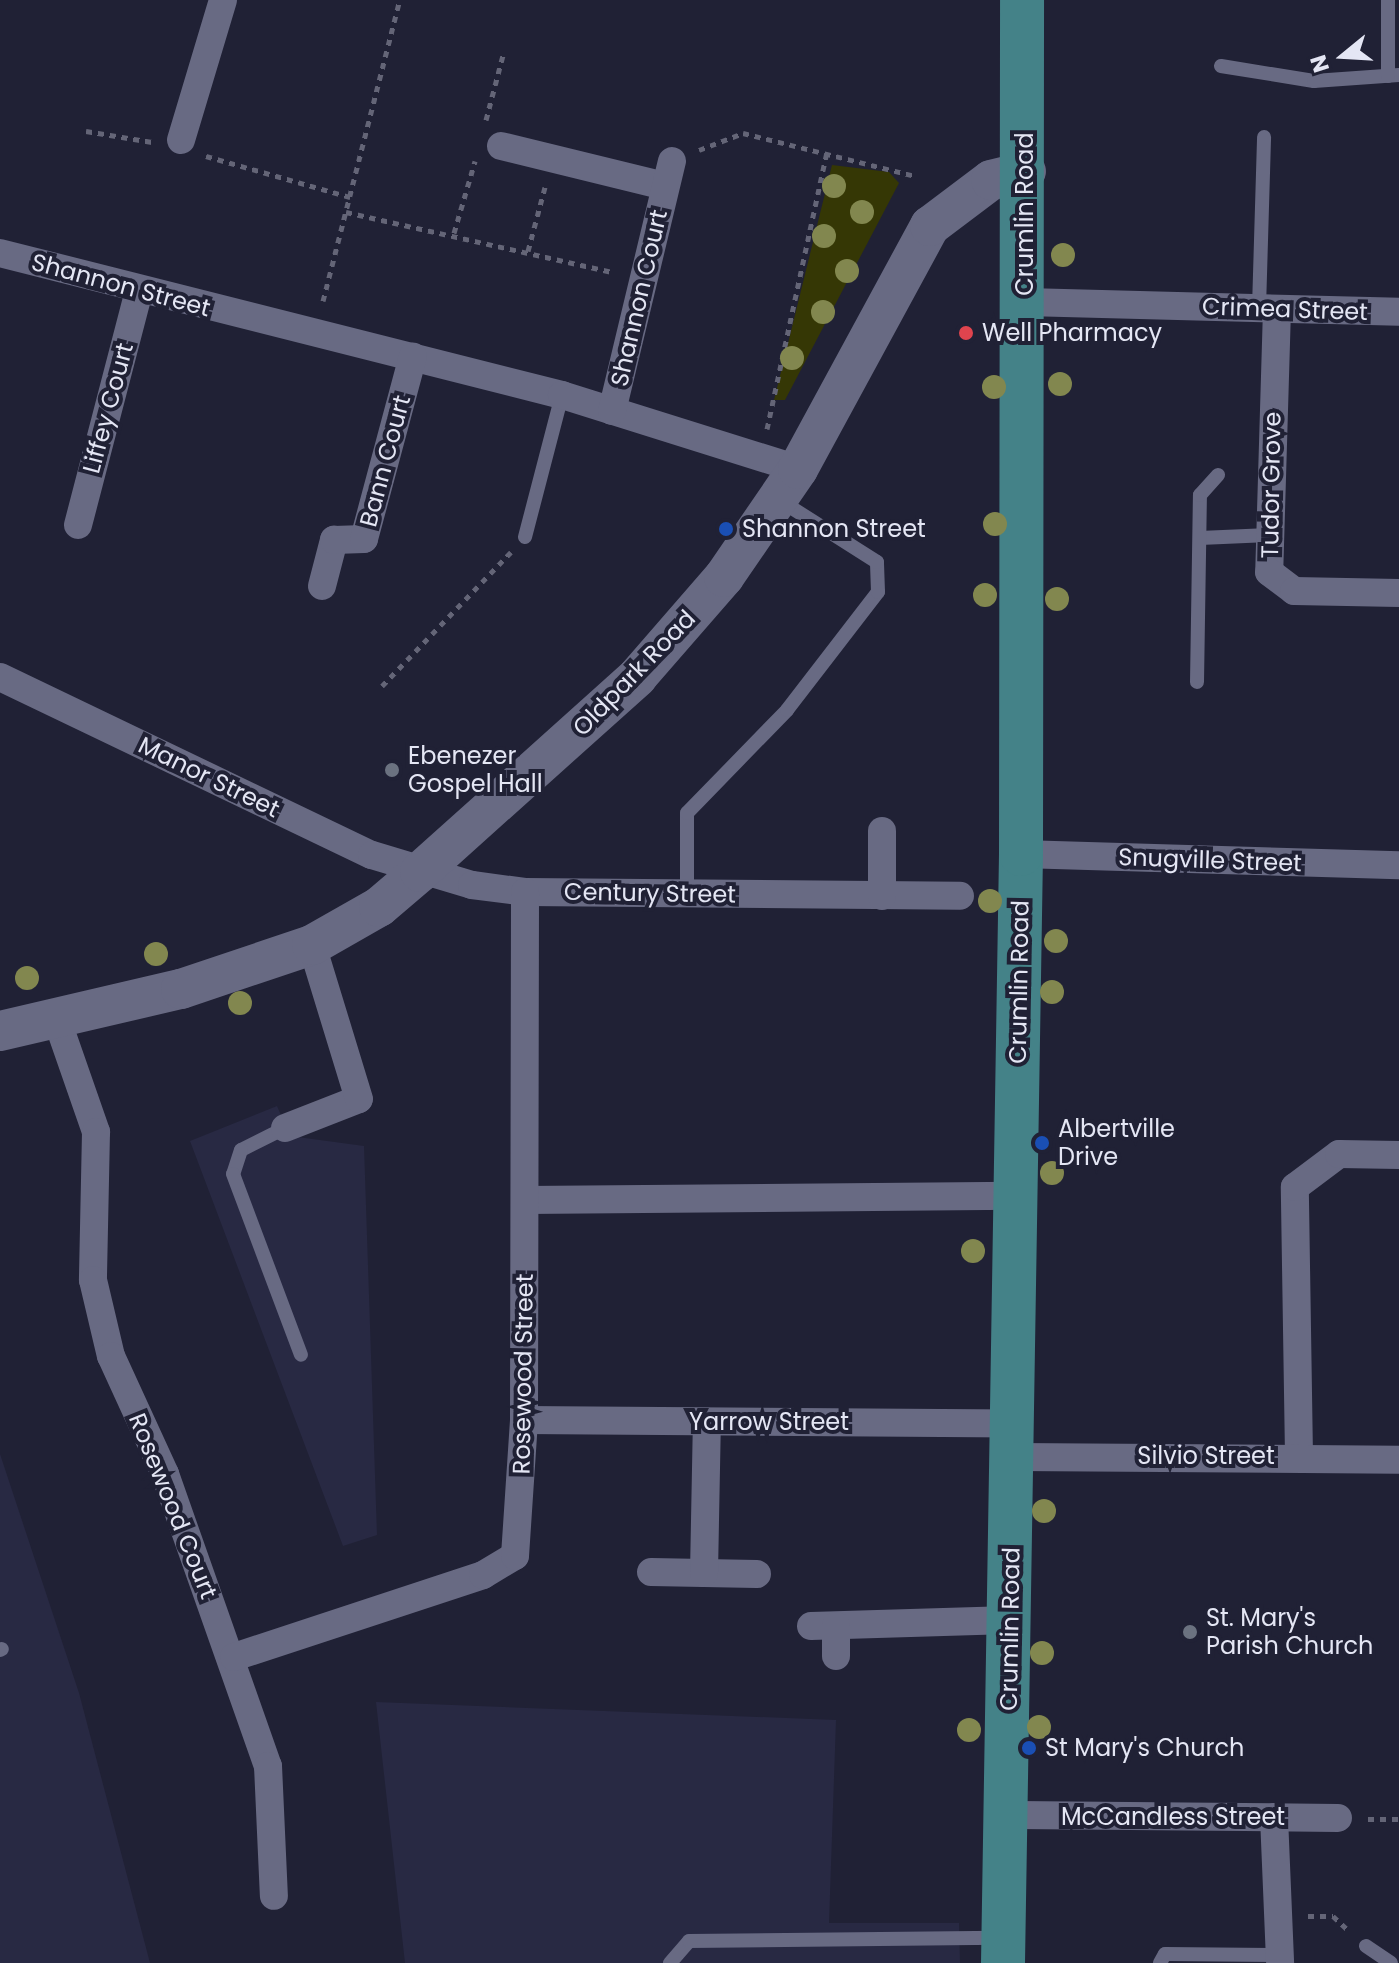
<!DOCTYPE html>
<html>
<head>
<meta charset="utf-8">
<style>
	body { margin:0 }
	#map { position:relative; width:1399px; height:1963px; overflow:hidden; background:#202135; font-family:Poppins,sans-serif }
	div>[style] { position:absolute }
	[style*='--x'] { left:calc(var(--x)*1px); top:calc(var(--y)*1px); width:calc(var(--w)*1px); rotate:calc(var(--a)*1deg) }
	.built>* { inset:0; background:#282943 }
	.green>* { inset:0; background:#353705 }
	.path>* { height:5px; margin-top:-2.5px; transform-origin:0; background:repeating-linear-gradient(90deg,#646577 0 6px,transparent 0 12px) }
	.lane>* { height:14px; margin:-7px; padding:0 7px; transform-origin:7px; border-radius:7px; background:#686a83 }
	.street>* { height:28px; margin:-14px; padding:0 14px; transform-origin:14px; border-radius:14px; background:#686a83 }
	.secondary>* { height:40px; margin:-20px; padding:0 20px; transform-origin:20px; border-radius:20px; background:#686a83 }
	.primary>* { height:44px; margin:-22px; padding:0 22px; transform-origin:22px; border-radius:22px; background:#448288 }
	.trees>* { width:24px; height:24px; margin:-12px; border-radius:50%; background:#82874f }
	.dots>* { width:22px; height:22px; translate:-50% -50%; box-sizing:border-box; border:4px solid #202135; border-radius:50% }
	span { translate:-50% -50%; white-space:nowrap; text-align:center; line-height:1.15; -webkit-text-stroke:8px #202135; paint-order:stroke }
	.street-label { font-size:24px; color:#e4e6f4 }
	.poi-label { font-size:24px; color:#e4e6f4 }
	.left { translate:0 -50%; text-align:left }
	.north { position:absolute; left:1303px; top:16px; width:80px; height:80px; -webkit-text-stroke:6px #202135; paint-order:stroke; rotate:252deg; font-size:22px; font-weight:700; line-height:32px; text-align:center; color:#e4e6f4 }
	.north::after { content:''; display:block; margin:auto; width:28px; height:36px; background:#e4e6f4; clip-path:polygon(50% 0,100% 100%,50% 72%,0 100%) }
</style>
</head>
<body>
<div id="map">
	<div class="built">
		<i style="clip-path:polygon(277px 1106px,290px 1136px,364px 1146px,377px 1535px,343px 1546px,190px 1141px)"></i>
		<i style="clip-path:polygon(0 1454px,79px 1693px,150px 1963px,0 1963px)"></i>
		<i style="clip-path:polygon(376px 1702px,836px 1720px,829px 1923px,959px 1923px,960px 1963px,405px 1963px)"></i>
	</div>
	<div class="green">
		<i style="clip-path:polygon(832px 165px,889px 172px,899px 183px,785px 400px,774px 400px)"></i>
	</div>
	<div class="path">
		<i style="--x:486;--y:120;--w:67;--a:-75.3"></i>
		<i style="--x:86;--y:131;--w:67;--a:9.5"></i>
		<i style="--x:699;--y:150;--w:47;--a:-21.1"></i>
		<i style="--x:743;--y:133;--w:177;--a:14"></i>
		<i style="--x:206;--y:156;--w:150;--a:15.9"></i>
		<i style="--x:346;--y:212;--w:274;--a:12.7"></i>
		<i style="--x:454;--y:233;--w:75;--a:-73.7"></i>
		<i style="--x:528;--y:251;--w:66;--a:-75.1"></i>
		<i style="--x:323;--y:301;--w:311;--a:-75.7"></i>
		<i style="--x:767;--y:429;--w:284;--a:-77.8"></i>
		<i style="--x:382;--y:686;--w:186;--a:-46.1"></i>
		<i style="--x:1368;--y:1819;--w:31;--a:0"></i>
		<i style="--x:1308;--y:1916;--w:25;--a:0"></i>
		<i style="--x:1333;--y:1916;--w:21;--a:43"></i>
	</div>
	<div class="lane">
		<i style="--x:1221;--y:66;--w:94;--a:9.2"></i>
		<i style="--x:1314;--y:81;--w:85;--a:-4"></i>
		<i style="--x:1388;--y:76;--w:76;--a:-90"></i>
		<i style="--x:1259;--y:308;--w:171;--a:-88.3"></i>
		<i style="--x:525;--y:537;--w:147;--a:-75.4"></i>
		<i style="--x:1200;--y:538;--w:69;--a:-2.5"></i>
		<i style="--x:1197;--y:682;--w:187;--a:-89.1"></i>
		<i style="--x:1200;--y:495;--w:27;--a:-48"></i>
		<i style="--x:687;--y:893;--w:80;--a:-90"></i>
		<i style="--x:687;--y:813;--w:144;--a:-45.8"></i>
		<i style="--x:787;--y:710;--w:149;--a:-52.4"></i>
		<i style="--x:878;--y:592;--w:30;--a:-92"></i>
		<i style="--x:877;--y:562;--w:114;--a:-147.6"></i>
		<i style="--x:285;--y:1128;--w:49;--a:153.4"></i>
		<i style="--x:241;--y:1150;--w:25;--a:108"></i>
		<i style="--x:233;--y:1174;--w:193;--a:69.4"></i>
		<i style="--x:0;--y:1650;--w:2;--a:-27"></i>
		<i style="--x:1366;--y:1946;--w:30;--a:34"></i>
		<i style="--x:670;--y:1963;--w:29;--a:-49"></i>
		<i style="--x:689;--y:1941;--w:310;--a:-0.6"></i>
		<i style="--x:1160;--y:1963;--w:10;--a:-61"></i>
		<i style="--x:1165;--y:1954;--w:115;--a:0.5"></i>
	</div>
	<div class="street">
		<i style="--x:181;--y:140;--w:146;--a:-73.3"></i>
		<i style="--x:501;--y:146;--w:169;--a:13.7"></i>
		<i style="--x:0;--y:253;--w:580;--a:14.18"></i>
		<i style="--x:562;--y:395;--w:247;--a:17.4"></i>
		<i style="--x:1026;--y:302;--w:373;--a:1.5"></i>
		<i style="--x:1277;--y:309;--w:263;--a:91.7"></i>
		<i style="--x:1269;--y:572;--w:31;--a:37"></i>
		<i style="--x:1294;--y:591;--w:105;--a:1.1"></i>
		<i style="--x:612;--y:411;--w:257;--a:-76.5"></i>
		<i style="--x:78;--y:525;--w:242;--a:-75.4"></i>
		<i style="--x:322;--y:586;--w:48;--a:-75.4"></i>
		<i style="--x:334;--y:540;--w:30;--a:-2"></i>
		<i style="--x:364;--y:539;--w:189;--a:-75"></i>
		<i style="--x:0;--y:677;--w:412;--a:25.6"></i>
		<i style="--x:372;--y:855;--w:104;--a:16.7"></i>
		<i style="--x:472;--y:885;--w:53;--a:7.5"></i>
		<i style="--x:525;--y:892;--w:435;--a:0.5"></i>
		<i style="--x:1021;--y:854;--w:378;--a:1.7"></i>
		<i style="--x:882;--y:896;--w:65;--a:-90"></i>
		<i style="--x:56;--y:1017;--w:122;--a:70.8"></i>
		<i style="--x:96;--y:1132;--w:148;--a:91.2"></i>
		<i style="--x:93;--y:1280;--w:78;--a:76.7"></i>
		<i style="--x:111;--y:1356;--w:130;--a:65.4"></i>
		<i style="--x:165;--y:1474;--w:310;--a:70.6"></i>
		<i style="--x:268;--y:1766;--w:130;--a:87.4"></i>
		<i style="--x:285;--y:1128;--w:79;--a:-21.4"></i>
		<i style="--x:359;--y:1099;--w:161;--a:-107"></i>
		<i style="--x:525;--y:1200;--w:490;--a:-0.5"></i>
		<i style="--x:524;--y:1420;--w:490;--a:0.4"></i>
		<i style="--x:1299;--y:1456;--w:269;--a:-90.9"></i>
		<i style="--x:1295;--y:1187;--w:55;--a:-36.9"></i>
		<i style="--x:1339;--y:1154;--w:60;--a:1"></i>
		<i style="--x:1013;--y:1457;--w:386;--a:0.4"></i>
		<i style="--x:651;--y:1572;--w:106;--a:1.1"></i>
		<i style="--x:704;--y:1573;--w:150;--a:-88.9"></i>
		<i style="--x:811;--y:1626;--w:199;--a:-1.7"></i>
		<i style="--x:836;--y:1656;--w:30;--a:-90"></i>
		<i style="--x:234;--y:1657;--w:262;--a:-18.2"></i>
		<i style="--x:483;--y:1575;--w:37;--a:-31"></i>
		<i style="--x:515;--y:1556;--w:136;--a:-86.2"></i>
		<i style="--x:524;--y:1420;--w:528;--a:-89.89"></i>
		<i style="--x:1008;--y:1815;--w:330;--a:0.5"></i>
		<i style="--x:1274;--y:1817;--w:146;--a:87.6"></i>
	</div>
	<div class="secondary">
		<i style="--x:0;--y:1031;--w:186;--a:-13.1"></i>
		<i style="--x:181;--y:989;--w:138;--a:-18.6"></i>
		<i style="--x:312;--y:945;--w:77;--a:-29.6"></i>
		<i style="--x:379;--y:907;--w:54;--a:-40.5"></i>
		<i style="--x:420;--y:872;--w:292;--a:-41.9"></i>
		<i style="--x:637;--y:677;--w:133;--a:-49"></i>
		<i style="--x:724;--y:577;--w:131;--a:-55.6"></i>
		<i style="--x:798;--y:469;--w:277;--a:-61.5"></i>
		<i style="--x:930;--y:226;--w:76;--a:-37"></i>
		<i style="--x:991;--y:180;--w:36;--a:-14"></i>
	</div>
	<div class="primary">
		<i style="--x:1003;--y:1963;--w:1109;--a:-89.07"></i>
		<i style="--x:1021;--y:854;--w:854;--a:-89.93"></i>
	</div>
	<div class="trees">
		<i style="left:834px;top:186px"></i>
		<i style="left:862px;top:212px"></i>
		<i style="left:824px;top:236px"></i>
		<i style="left:1063px;top:255px"></i>
		<i style="left:847px;top:271px"></i>
		<i style="left:823px;top:312px"></i>
		<i style="left:792px;top:358px"></i>
		<i style="left:1060px;top:384px"></i>
		<i style="left:994px;top:387px"></i>
		<i style="left:995px;top:524px"></i>
		<i style="left:985px;top:595px"></i>
		<i style="left:1057px;top:599px"></i>
		<i style="left:990px;top:901px"></i>
		<i style="left:1056px;top:941px"></i>
		<i style="left:156px;top:954px"></i>
		<i style="left:27px;top:978px"></i>
		<i style="left:1052px;top:992px"></i>
		<i style="left:240px;top:1003px"></i>
		<i style="left:1052px;top:1173px"></i>
		<i style="left:973px;top:1251px"></i>
		<i style="left:1044px;top:1511px"></i>
		<i style="left:1042px;top:1653px"></i>
		<i style="left:1039px;top:1727px"></i>
		<i style="left:969px;top:1730px"></i>
	</div>
	<div class="dots">
		<i style="left:966px;top:333px;background:#e0444e"></i>
		<i style="left:726px;top:529px;background:#1a4fb4"></i>
		<i style="left:392px;top:770px;background:#6b7280"></i>
		<i style="left:1042px;top:1143px;background:#1a4fb4"></i>
		<i style="left:1190px;top:1632px;background:#6b7280"></i>
		<i style="left:1029px;top:1748px;background:#1a4fb4"></i>
	</div>
	<div class="street-label">
		<span style="left:1025px;top:214px;rotate:-90deg">Crumlin Road</span>
		<span style="left:121px;top:285px;rotate:15deg">Shannon Street</span>
		<span style="left:639px;top:298px;rotate:-77deg">Shannon Court</span>
		<span style="left:1285px;top:309px;rotate:2deg">Crimea Street</span>
		<span style="left:108px;top:408px;rotate:-75deg">Liffey Court</span>
		<span style="left:385px;top:461px;rotate:-75deg">Bann Court</span>
		<span style="left:1271px;top:485px;rotate:-89deg">Tudor Grove</span>
		<span style="left:634px;top:673px;rotate:-46deg">Oldpark Road</span>
		<span style="left:209px;top:777px;rotate:26deg">Manor Street</span>
		<span style="left:1210px;top:860px;rotate:2deg">Snugville Street</span>
		<span style="left:650px;top:893px;rotate:1deg">Century Street</span>
		<span style="left:1019px;top:982px;rotate:-89deg">Crumlin Road</span>
		<span style="left:523px;top:1374px;rotate:-89deg">Rosewood Street</span>
		<span style="left:769px;top:1422px">Yarrow Street</span>
		<span style="left:1206px;top:1456px">Silvio Street</span>
		<span style="left:173px;top:1506px;rotate:68deg">Rosewood Court</span>
		<span style="left:1010px;top:1629px;rotate:-89deg">Crumlin Road</span>
		<span style="left:1173px;top:1817px">McCandless Street</span>
	</div>
	<div class="poi-label">
		<span class="left" style="left:982px;top:333px">Well Pharmacy</span>
		<span class="left" style="left:742px;top:529px">Shannon Street</span>
		<span class="left" style="left:408px;top:770px">Ebenezer<br>Gospel Hall</span>
		<span class="left" style="left:1058px;top:1143px">Albertville<br>Drive</span>
		<span class="left" style="left:1206px;top:1632px">St. Mary's<br>Parish Church</span>
		<span class="left" style="left:1045px;top:1748px">St Mary's Church</span>
	</div>
	<div class="north">N</div>
</div>
</body>
</html>
